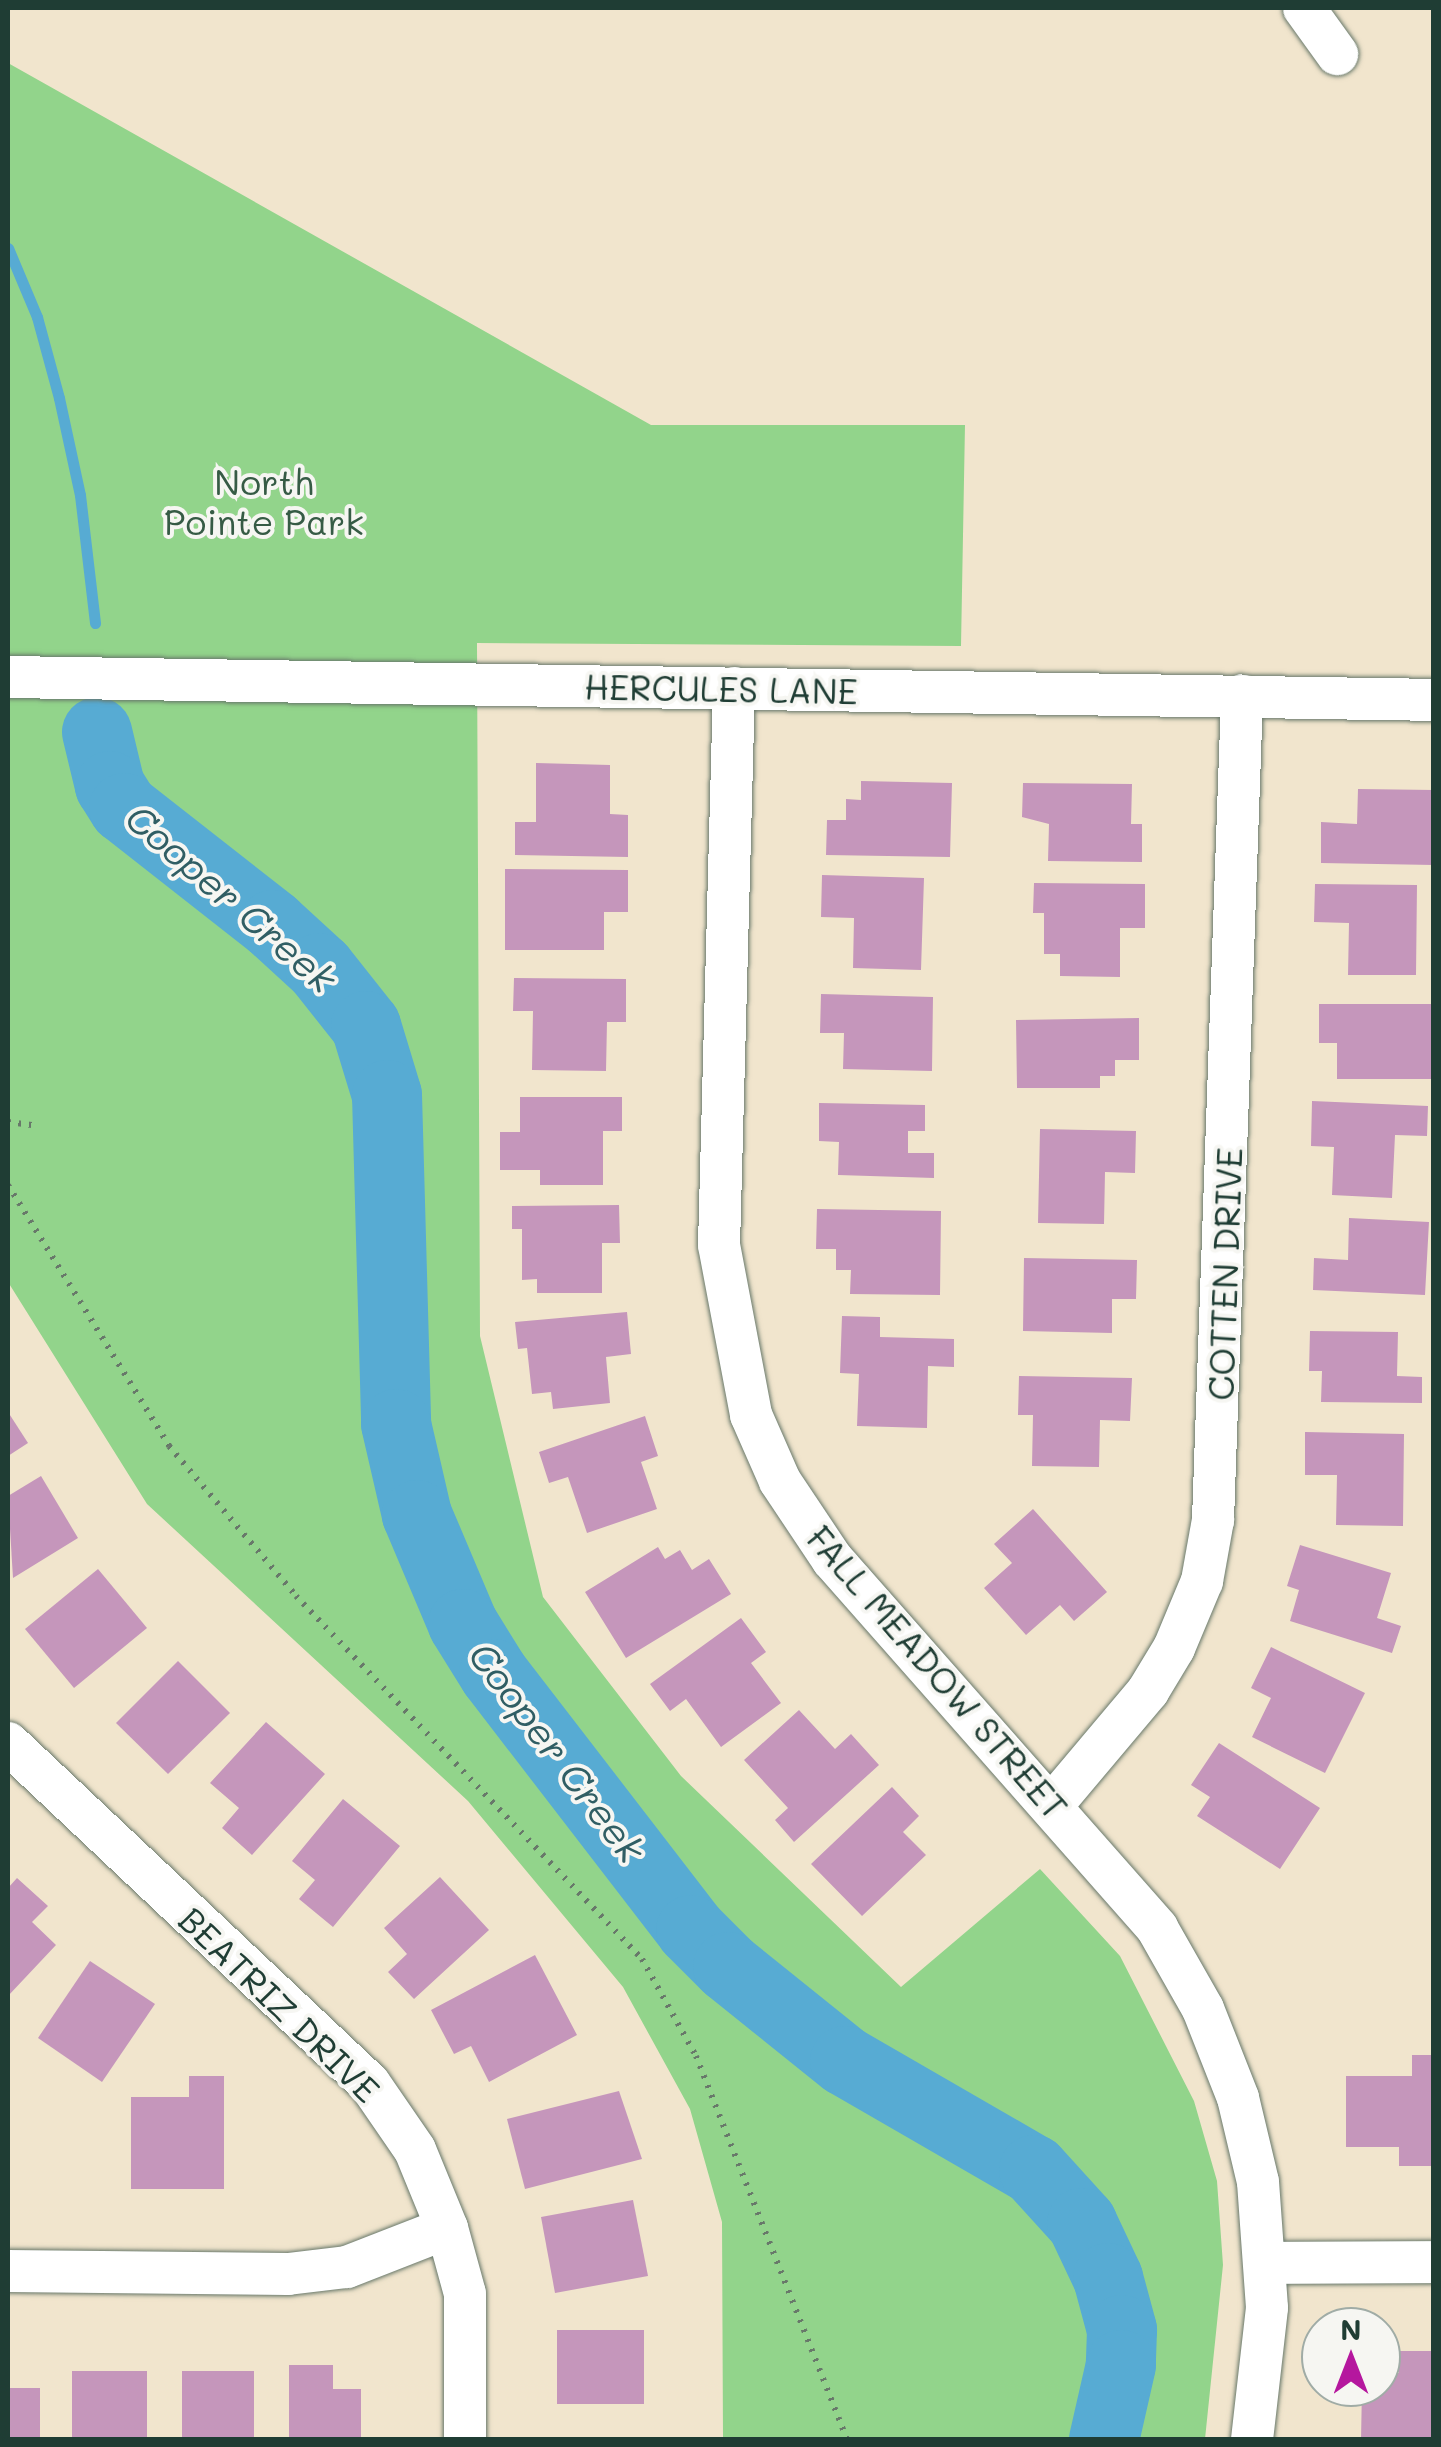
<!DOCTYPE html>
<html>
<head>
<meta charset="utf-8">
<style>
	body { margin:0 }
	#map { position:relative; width:1441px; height:2447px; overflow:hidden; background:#f1e5cd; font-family:Mali,sans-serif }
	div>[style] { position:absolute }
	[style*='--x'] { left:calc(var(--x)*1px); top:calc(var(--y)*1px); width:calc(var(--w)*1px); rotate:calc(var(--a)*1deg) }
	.green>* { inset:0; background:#92d48b }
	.stream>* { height:11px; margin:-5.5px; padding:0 5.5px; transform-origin:5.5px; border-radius:5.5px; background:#57abd3 }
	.river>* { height:70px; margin:-35px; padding:0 35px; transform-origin:35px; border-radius:35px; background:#57abd3 }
	.building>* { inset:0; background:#c596bb }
	.path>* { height:6px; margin-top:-3px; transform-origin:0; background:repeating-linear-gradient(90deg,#68786a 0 2.5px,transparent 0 10.5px) }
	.roads { filter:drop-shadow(0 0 2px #68786a) drop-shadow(0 0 2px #68786a) }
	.minor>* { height:42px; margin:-21px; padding:0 21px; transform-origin:21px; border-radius:21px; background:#fff }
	span { translate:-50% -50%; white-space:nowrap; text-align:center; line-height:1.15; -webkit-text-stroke:8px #f6f6f2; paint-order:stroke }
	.park-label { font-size:35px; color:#365b45 }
	.street-label { font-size:35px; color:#1f3d34 }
	.water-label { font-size:38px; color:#305e64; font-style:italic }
	.frame { position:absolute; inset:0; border:10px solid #1f3d34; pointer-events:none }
	.north { position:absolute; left:1301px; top:2307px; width:100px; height:100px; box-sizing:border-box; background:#f6f6f2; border:2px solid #a0aca6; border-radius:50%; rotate:0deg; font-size:28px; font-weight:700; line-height:40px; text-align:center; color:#1f3d34 }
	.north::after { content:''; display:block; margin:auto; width:35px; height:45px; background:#b5179e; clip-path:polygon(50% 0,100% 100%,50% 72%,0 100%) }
</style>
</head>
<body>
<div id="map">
	<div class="green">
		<i style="clip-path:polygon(8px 63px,651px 425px,965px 425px,961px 646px,477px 643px,480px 1336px,543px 1597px,681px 1776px,901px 1987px,1040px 1869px,1120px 1956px,1194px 2101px,1217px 2181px,1223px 2265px,1205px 2439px,723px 2439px,722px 2222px,690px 2109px,623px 1987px,468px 1801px,147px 1504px,8px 1282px)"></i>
	</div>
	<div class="stream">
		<i style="--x:8;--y:248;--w:75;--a:67.2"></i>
		<i style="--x:37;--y:317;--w:84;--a:74.8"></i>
		<i style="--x:59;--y:398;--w:99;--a:77.8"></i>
		<i style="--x:80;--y:495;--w:129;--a:83.3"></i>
	</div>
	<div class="river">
		<i style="--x:97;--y:732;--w:56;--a:76.5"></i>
		<i style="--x:110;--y:786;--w:26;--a:58"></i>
		<i style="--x:124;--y:808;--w:189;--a:38.1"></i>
		<i style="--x:273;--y:925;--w:64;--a:42.5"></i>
		<i style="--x:320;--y:968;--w:74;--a:51.6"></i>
		<i style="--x:366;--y:1026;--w:72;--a:73.1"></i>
		<i style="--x:387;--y:1095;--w:329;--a:88.4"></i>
		<i style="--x:396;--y:1424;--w:93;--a:77"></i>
		<i style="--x:417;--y:1515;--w:118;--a:67.1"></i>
		<i style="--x:463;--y:1624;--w:59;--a:58.2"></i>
		<i style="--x:494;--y:1674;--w:323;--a:52.4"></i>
		<i style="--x:691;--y:1930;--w:52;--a:45"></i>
		<i style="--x:728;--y:1967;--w:150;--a:38.8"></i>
		<i style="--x:845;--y:2061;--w:218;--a:30"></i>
		<i style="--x:1034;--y:2170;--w:72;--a:47.8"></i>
		<i style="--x:1082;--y:2223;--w:61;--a:64.7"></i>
		<i style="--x:1108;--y:2278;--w:54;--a:74.9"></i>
		<i style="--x:1122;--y:2330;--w:35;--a:92"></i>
		<i style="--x:1121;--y:2365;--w:77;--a:102.8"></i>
	</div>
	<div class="building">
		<i style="clip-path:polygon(536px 763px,610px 765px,610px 814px,628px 815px,628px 857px,515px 855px,515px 822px,536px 822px)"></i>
		<i style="clip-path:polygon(861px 781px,952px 783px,950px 857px,826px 855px,827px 820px,846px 820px,846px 799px,861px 800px)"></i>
		<i style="clip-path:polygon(1023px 783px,1132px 784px,1131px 824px,1142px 824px,1142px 862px,1048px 861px,1049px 824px,1022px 817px)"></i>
		<i style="clip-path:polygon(1358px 789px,1434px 790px,1434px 865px,1321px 863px,1321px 822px,1357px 824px)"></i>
		<i style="clip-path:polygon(505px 869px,628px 870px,628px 912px,604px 912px,604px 950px,505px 950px)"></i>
		<i style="clip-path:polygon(822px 875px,924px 878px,921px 970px,853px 968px,854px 918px,821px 917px)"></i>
		<i style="clip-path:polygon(1034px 883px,1145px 884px,1145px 928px,1120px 928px,1120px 977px,1060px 976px,1060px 954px,1044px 954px,1044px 913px,1033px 913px)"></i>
		<i style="clip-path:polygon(1315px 884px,1417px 885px,1416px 975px,1348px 975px,1349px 923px,1314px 922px)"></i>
		<i style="clip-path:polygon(514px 978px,626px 979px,626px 1022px,607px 1022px,606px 1071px,532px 1070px,533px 1011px,513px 1011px)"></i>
		<i style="clip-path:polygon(821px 994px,933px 997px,932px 1071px,843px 1069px,844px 1033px,820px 1033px)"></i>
		<i style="clip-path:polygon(1319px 1004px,1431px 1004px,1431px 1079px,1337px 1079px,1337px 1043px,1319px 1043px)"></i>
		<i style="clip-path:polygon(1139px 1018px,1139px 1060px,1115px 1060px,1115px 1076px,1100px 1076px,1100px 1088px,1017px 1088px,1016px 1020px)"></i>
		<i style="clip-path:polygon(520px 1097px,622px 1097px,622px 1131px,603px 1131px,603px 1185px,540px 1185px,540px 1170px,500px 1170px,500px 1132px,520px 1132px)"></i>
		<i style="clip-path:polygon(1312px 1101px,1428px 1106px,1427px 1136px,1395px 1135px,1392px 1198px,1332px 1195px,1334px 1147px,1311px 1146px)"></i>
		<i style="clip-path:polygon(819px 1103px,925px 1105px,925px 1131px,908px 1131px,908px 1153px,934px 1153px,934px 1178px,838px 1175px,839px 1142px,819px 1141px)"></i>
		<i style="clip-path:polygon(1040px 1129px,1136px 1131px,1135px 1173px,1105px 1172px,1104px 1224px,1038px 1223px)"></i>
		<i style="clip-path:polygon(619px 1205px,620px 1243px,602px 1243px,602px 1293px,537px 1293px,537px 1279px,522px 1280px,522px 1229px,512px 1229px,512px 1206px)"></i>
		<i style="clip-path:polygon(817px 1209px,941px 1211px,940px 1295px,850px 1294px,851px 1270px,836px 1270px,836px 1249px,816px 1249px)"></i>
		<i style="clip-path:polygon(1349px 1218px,1429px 1222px,1425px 1295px,1313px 1290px,1314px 1258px,1348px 1260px)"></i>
		<i style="clip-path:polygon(1024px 1258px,1137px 1260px,1136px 1299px,1112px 1299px,1112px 1333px,1023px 1331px)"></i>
		<i style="clip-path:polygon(627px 1312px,631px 1354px,606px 1357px,610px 1403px,553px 1409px,551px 1392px,532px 1394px,527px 1348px,518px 1349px,515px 1322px)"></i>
		<i style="clip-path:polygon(842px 1316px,880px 1317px,880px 1337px,954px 1339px,954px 1367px,928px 1366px,927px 1428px,857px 1426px,859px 1374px,840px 1373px)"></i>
		<i style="clip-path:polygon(1310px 1331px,1398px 1332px,1397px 1376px,1422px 1377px,1422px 1403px,1321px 1402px,1322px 1371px,1309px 1371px)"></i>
		<i style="clip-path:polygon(1019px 1376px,1132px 1378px,1130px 1421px,1100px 1420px,1099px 1467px,1032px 1466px,1033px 1415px,1018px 1415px)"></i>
		<i style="clip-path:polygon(8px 1412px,28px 1443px,8px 1456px)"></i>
		<i style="clip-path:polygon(645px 1416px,658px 1456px,641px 1462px,657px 1509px,587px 1533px,568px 1477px,549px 1483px,539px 1452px)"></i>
		<i style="clip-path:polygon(1305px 1432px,1404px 1434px,1403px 1526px,1336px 1525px,1337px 1475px,1305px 1475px)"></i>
		<i style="clip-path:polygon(41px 1476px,78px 1538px,13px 1578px,8px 1496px)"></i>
		<i style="clip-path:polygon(1033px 1509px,1107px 1592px,1074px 1621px,1060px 1605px,1026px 1635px,984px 1588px,1012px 1563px,994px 1544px)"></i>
		<i style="clip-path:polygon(1300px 1545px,1391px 1573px,1377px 1618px,1401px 1626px,1392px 1653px,1290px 1621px,1299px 1590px,1287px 1586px)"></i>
		<i style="clip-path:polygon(658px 1547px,665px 1559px,680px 1550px,692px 1570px,709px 1559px,731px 1594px,626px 1658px,585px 1592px)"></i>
		<i style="clip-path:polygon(98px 1569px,147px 1628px,74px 1688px,25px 1629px)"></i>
		<i style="clip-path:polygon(741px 1618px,766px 1652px,751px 1663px,781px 1703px,721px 1747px,686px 1699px,670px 1711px,650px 1684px)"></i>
		<i style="clip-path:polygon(1271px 1647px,1365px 1693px,1325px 1773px,1252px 1737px,1271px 1698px,1251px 1688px)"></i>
		<i style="clip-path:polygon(178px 1661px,230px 1713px,168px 1774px,116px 1723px)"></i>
		<i style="clip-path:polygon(799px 1710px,835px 1749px,851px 1734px,879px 1765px,794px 1842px,775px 1820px,788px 1808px,744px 1760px)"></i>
		<i style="clip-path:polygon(266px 1722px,325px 1774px,252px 1855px,222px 1828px,239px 1808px,210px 1783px)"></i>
		<i style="clip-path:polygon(1219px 1743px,1320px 1808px,1280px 1869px,1197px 1816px,1210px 1797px,1191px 1785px)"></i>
		<i style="clip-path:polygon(892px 1787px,919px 1816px,903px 1832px,926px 1855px,862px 1916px,811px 1864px)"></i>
		<i style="clip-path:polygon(343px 1799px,400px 1846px,333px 1927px,299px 1899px,315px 1880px,292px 1861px)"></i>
		<i style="clip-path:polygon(440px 1877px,489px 1930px,414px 1999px,388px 1972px,407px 1954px,384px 1928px)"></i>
		<i style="clip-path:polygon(17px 1878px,48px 1906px,32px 1922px,56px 1945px,8px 1996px,8px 1888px)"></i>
		<i style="clip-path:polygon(535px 1955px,577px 2035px,489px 2082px,471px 2046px,454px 2054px,431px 2010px)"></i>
		<i style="clip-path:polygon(90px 1961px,155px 2004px,102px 2082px,38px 2038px)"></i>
		<i style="clip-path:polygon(1412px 2055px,1433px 2055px,1433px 2166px,1399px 2166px,1399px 2147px,1346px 2147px,1346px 2076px,1412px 2076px)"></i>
		<i style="clip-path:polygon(189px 2076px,224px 2076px,224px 2189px,131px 2189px,131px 2097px,189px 2097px)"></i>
		<i style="clip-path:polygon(619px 2091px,642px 2159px,525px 2189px,507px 2119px)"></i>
		<i style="clip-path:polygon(633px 2200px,648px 2276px,555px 2293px,541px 2217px)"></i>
		<i style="clip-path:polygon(557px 2330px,644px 2330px,644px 2404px,557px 2404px)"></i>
		<i style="clip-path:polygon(1399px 2351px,1434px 2351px,1434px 2440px,1361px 2440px,1362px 2387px,1381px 2387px,1381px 2373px,1399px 2373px)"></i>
		<i style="clip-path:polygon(289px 2365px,333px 2365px,333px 2389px,361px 2389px,361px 2440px,289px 2440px)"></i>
		<i style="clip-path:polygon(72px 2371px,147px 2371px,147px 2440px,72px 2440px)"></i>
		<i style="clip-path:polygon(182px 2371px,254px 2371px,254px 2440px,182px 2440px)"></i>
		<i style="clip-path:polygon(8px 2388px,40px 2388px,40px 2440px,8px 2440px)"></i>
	</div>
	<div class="path">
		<i style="--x:8;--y:1122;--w:26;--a:7"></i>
		<i style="--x:8;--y:1185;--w:307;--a:58.3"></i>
		<i style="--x:169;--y:1446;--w:197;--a:49.7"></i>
		<i style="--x:296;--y:1596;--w:501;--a:46.37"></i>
		<i style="--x:642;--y:1959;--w:111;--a:60.9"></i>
		<i style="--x:696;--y:2056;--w:413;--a:68.5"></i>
	</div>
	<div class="roads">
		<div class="minor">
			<i style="--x:1304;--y:8;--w:57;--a:54.3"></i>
			<i style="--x:8;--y:677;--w:1426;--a:0.92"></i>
			<i style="--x:734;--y:688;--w:557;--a:91.54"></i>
			<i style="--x:719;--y:1245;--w:173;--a:79.3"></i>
			<i style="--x:751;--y:1415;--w:72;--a:66.3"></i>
			<i style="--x:780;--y:1481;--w:94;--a:56.3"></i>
			<i style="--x:832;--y:1559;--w:492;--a:48.6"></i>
			<i style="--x:1157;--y:1928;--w:93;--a:60.4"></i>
			<i style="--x:1203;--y:2009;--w:96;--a:68.5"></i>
			<i style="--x:1238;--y:2098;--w:86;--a:76.6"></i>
			<i style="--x:1258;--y:2182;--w:126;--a:85.9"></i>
			<i style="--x:1267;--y:2308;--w:133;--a:96.5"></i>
			<i style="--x:8;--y:1743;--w:496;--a:43.3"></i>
			<i style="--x:369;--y:2083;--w:81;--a:55.5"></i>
			<i style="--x:415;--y:2150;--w:84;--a:67.7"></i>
			<i style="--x:447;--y:2228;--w:68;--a:74.7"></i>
			<i style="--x:465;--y:2294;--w:146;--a:90"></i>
			<i style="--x:1053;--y:1804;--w:148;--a:-49.9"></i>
			<i style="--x:1148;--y:1691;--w:50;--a:-58.8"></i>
			<i style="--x:1174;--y:1648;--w:73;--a:-67.3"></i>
			<i style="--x:1202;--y:1581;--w:62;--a:-79.8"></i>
			<i style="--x:1213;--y:1520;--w:825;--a:-87.98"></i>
			<i style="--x:1267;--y:2263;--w:167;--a:-0.3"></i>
			<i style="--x:8;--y:2271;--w:280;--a:0.6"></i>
			<i style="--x:288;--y:2274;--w:59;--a:-6.8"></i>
			<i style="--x:347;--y:2267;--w:107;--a:-21.3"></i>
		</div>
	</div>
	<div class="park-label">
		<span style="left:264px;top:501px">North<br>Pointe Park</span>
	</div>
	<div class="street-label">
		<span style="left:721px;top:688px;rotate:1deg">HERCULES LANE</span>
		<span style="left:1224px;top:1274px;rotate:-88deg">COTTEN DRIVE</span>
		<span style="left:938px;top:1672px;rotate:49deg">FALL MEADOW STREET</span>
		<span style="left:280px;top:2004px;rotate:44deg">BEATRIZ DRIVE</span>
	</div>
	<div class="water-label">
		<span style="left:231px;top:898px;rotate:41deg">Cooper Creek</span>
		<span style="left:557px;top:1752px;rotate:53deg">Cooper Creek</span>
	</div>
	<div class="frame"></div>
	<div class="north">N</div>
</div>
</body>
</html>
